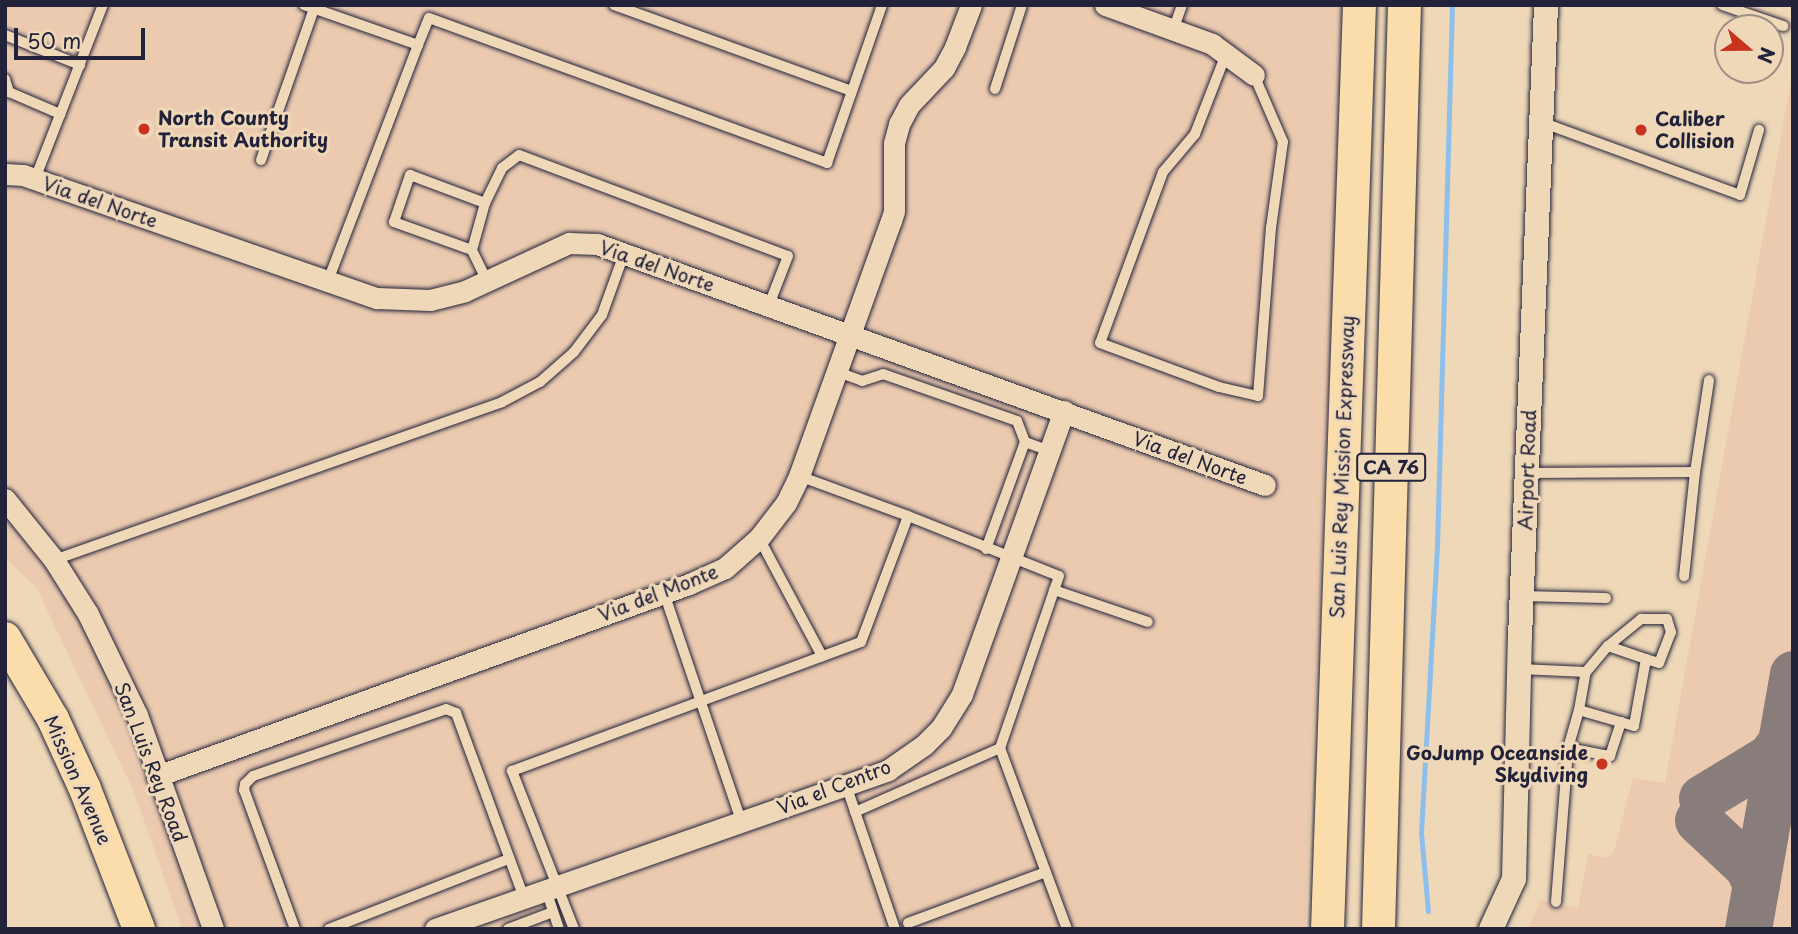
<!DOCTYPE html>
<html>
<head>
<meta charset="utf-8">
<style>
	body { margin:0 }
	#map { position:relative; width:1798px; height:934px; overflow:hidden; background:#efd8b8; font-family:"Playpen Sans",sans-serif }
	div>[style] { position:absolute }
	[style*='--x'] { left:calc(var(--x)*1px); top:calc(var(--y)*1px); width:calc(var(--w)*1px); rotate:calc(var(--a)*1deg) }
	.built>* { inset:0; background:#ebcab0 }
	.stream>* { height:5px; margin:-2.5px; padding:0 2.5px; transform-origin:2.5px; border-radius:2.5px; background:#8ebfea }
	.taxiway>* { height:47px; margin:-23.5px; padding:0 23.5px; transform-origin:23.5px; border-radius:23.5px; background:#887d7a }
	.roads { filter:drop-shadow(0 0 2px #22223b) drop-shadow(0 0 2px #22223b) }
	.service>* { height:10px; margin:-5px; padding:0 5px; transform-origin:5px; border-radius:5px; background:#efd8b8 }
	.minor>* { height:21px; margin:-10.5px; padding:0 10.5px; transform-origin:10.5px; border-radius:10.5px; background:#efd8b8 }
	.tertiary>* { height:24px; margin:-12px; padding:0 12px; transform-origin:12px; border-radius:12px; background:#efd8b8 }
	.primary>* { height:32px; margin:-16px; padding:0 16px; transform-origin:16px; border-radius:16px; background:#fbddab }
	.trunk>* { height:33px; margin:-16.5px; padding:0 16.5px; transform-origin:16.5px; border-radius:16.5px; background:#fbddab }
	.dots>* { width:19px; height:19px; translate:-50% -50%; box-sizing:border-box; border:4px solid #efd8b8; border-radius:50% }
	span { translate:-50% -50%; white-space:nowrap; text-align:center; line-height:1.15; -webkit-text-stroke:6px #efd8b8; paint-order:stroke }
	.shield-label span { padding:2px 5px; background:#efd8b8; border:2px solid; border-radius:5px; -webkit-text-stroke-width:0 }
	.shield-label { font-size:18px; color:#22223b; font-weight:700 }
	.poi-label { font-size:19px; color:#22223b; font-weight:700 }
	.left { translate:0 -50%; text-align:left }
	.right { translate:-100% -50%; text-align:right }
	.street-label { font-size:19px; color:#22223b }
	.frame { position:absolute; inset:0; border:7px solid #22223b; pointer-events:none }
	.north { position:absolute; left:1714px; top:14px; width:70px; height:70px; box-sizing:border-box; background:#efd8b8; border:2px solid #9d8f86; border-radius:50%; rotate:110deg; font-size:19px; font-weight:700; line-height:28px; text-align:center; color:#22223b }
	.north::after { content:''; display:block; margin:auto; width:24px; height:32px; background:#c8321e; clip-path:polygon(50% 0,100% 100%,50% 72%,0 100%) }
	.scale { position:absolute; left:14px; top:28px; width:131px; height:32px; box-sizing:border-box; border:4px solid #22223b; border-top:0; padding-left:9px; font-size:21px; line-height:24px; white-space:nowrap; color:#22223b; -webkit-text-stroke:5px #efd8b8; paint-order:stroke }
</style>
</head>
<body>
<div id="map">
	<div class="built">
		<i style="clip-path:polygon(5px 5px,1346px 5px,1305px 929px,182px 929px,134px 792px,36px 587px,5px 558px)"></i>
		<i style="clip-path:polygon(1793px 70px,1793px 929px,1528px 929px,1540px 900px,1578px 908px,1588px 854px,1606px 858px,1614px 852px,1633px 778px,1665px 783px)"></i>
	</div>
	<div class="stream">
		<i style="--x:1428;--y:911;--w:78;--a:-95.1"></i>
		<i style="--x:1421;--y:833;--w:287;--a:-86.8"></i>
		<i style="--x:1437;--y:546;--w:541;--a:-88.41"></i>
	</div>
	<div class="taxiway">
		<i style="--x:1702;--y:798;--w:79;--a:-31.1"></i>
		<i style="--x:1770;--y:757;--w:19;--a:-54"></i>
		<i style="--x:1698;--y:820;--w:69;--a:43.2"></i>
		<i style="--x:1748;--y:867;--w:19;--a:65"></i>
		<i style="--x:1748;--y:929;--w:259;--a:-80"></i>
	</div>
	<div class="roads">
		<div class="service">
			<i style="--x:304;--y:5;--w:121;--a:19.3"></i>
			<i style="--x:418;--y:45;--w:253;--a:110.9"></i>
			<i style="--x:614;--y:5;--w:252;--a:19.9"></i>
			<i style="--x:1722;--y:5;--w:65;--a:19"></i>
			<i style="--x:1173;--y:30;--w:27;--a:-70"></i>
			<i style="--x:5;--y:35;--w:81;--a:21.8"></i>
			<i style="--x:418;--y:45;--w:29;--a:-68"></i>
			<i style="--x:429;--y:18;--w:424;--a:20"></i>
			<i style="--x:827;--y:163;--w:167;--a:-70.8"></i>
			<i style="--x:1226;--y:54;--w:86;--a:111.2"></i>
			<i style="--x:1195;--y:134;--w:50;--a:130.1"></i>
			<i style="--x:1163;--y:172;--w:182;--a:110.2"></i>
			<i style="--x:1100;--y:343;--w:127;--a:20.3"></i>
			<i style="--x:1219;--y:387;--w:40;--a:13"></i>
			<i style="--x:1258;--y:396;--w:169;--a:-85.6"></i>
			<i style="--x:1271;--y:228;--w:87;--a:-82.1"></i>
			<i style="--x:1283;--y:142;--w:73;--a:-113.4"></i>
			<i style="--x:5;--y:79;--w:14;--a:73"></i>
			<i style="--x:9;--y:92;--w:56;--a:23.3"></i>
			<i style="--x:995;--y:89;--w:88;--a:-72.2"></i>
			<i style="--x:1541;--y:122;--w:212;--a:20.1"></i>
			<i style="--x:1740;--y:195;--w:68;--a:-73.7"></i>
			<i style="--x:261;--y:160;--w:160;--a:-70.7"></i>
			<i style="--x:35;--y:179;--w:187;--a:-68.7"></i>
			<i style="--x:472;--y:250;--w:83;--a:-160.3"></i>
			<i style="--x:394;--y:222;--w:50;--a:-71.2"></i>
			<i style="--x:410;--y:175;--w:80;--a:20.5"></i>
			<i style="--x:487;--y:281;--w:34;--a:-116"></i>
			<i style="--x:472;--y:250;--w:49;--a:-74.5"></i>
			<i style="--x:485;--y:203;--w:39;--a:-64"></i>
			<i style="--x:502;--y:168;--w:21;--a:-37"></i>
			<i style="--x:519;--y:155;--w:287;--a:20.6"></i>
			<i style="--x:788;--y:256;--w:53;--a:111.2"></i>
			<i style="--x:835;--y:371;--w:29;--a:20"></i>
			<i style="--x:862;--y:381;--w:22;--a:-18"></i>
			<i style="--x:883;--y:374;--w:142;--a:19.3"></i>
			<i style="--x:1017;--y:421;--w:22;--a:69"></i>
			<i style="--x:1025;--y:442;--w:27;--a:20"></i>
			<i style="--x:1695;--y:472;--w:93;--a:-81.3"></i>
			<i style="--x:1527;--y:473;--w:168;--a:-0.3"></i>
			<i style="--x:1695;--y:472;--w:105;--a:96"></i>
			<i style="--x:908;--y:516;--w:162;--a:21.7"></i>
			<i style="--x:1059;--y:576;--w:182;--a:108.9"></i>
			<i style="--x:759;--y:538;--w:134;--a:61.9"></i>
			<i style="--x:986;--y:549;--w:114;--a:-70"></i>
			<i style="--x:54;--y:560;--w:475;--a:-19.4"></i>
			<i style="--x:502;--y:402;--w:43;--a:-27.8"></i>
			<i style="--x:540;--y:382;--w:45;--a:-41.4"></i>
			<i style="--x:574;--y:352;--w:46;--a:-52.9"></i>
			<i style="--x:602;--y:315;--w:65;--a:-70.2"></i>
			<i style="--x:1054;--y:590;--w:99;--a:18.8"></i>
			<i style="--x:664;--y:593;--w:241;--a:71.3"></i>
			<i style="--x:1522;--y:596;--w:84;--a:1.4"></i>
			<i style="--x:1641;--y:619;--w:26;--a:0"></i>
			<i style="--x:1667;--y:619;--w:14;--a:73"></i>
			<i style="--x:1671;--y:632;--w:33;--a:111"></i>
			<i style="--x:1659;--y:663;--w:14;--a:-163"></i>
			<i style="--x:1646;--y:659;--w:68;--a:100.2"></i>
			<i style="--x:1634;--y:726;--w:57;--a:-163.8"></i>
			<i style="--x:1579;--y:710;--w:39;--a:-80"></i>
			<i style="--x:1586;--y:672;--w:34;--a:-50"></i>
			<i style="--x:1608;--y:646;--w:43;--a:-39.3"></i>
			<i style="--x:1608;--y:646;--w:40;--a:18.9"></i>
			<i style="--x:1520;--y:669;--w:66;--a:2.6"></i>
			<i style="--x:1579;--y:710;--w:40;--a:106"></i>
			<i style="--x:1568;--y:748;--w:43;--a:10.8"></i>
			<i style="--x:1610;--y:756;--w:36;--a:-72"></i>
			<i style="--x:846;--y:785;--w:152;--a:71.2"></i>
			<i style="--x:855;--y:812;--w:158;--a:-23.8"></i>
			<i style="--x:1000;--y:748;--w:193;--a:69.7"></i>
			<i style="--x:546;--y:890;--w:41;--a:71.6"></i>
			<i style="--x:1556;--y:902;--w:154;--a:-85.5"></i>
			<i style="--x:908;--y:923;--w:147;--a:-20.3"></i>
			<i style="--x:295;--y:929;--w:148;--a:-110.1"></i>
			<i style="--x:244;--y:790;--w:6;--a:-81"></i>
			<i style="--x:245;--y:784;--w:11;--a:-45"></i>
			<i style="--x:253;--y:776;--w:204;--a:-19.1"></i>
			<i style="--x:446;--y:709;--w:11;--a:22"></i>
			<i style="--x:456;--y:713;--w:197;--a:69.8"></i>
			<i style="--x:329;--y:929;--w:193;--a:-21.3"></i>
			<i style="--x:508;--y:929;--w:48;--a:-20.7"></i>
			<i style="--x:574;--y:929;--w:170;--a:-111.4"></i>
			<i style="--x:512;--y:771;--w:372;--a:-20.3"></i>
			<i style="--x:861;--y:642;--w:134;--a:-69.5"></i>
			<i style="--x:908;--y:516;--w:116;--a:-159.8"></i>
		</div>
		<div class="minor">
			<i style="--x:1105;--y:5;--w:114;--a:20"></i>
			<i style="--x:1212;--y:44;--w:52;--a:36.4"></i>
			<i style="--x:5;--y:174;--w:18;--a:3"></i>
			<i style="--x:23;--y:175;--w:375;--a:19.2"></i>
			<i style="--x:377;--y:298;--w:53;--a:2.2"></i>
			<i style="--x:430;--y:300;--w:36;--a:-14"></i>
			<i style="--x:465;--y:291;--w:115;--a:-24.8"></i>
			<i style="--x:569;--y:243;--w:28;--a:2"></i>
			<i style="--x:597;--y:244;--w:710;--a:19.84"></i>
			<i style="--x:5;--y:499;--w:78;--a:51.2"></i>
			<i style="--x:54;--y:560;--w:64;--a:57.8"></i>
			<i style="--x:88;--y:614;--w:112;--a:64.1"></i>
			<i style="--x:137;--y:715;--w:227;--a:70.4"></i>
			<i style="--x:157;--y:776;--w:566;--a:-19.84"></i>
			<i style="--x:689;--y:584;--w:39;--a:-24"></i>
			<i style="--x:725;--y:568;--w:45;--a:-41.4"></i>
			<i style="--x:759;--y:538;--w:44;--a:-52.4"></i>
			<i style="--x:786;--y:503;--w:30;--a:-64"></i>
			<i style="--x:799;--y:476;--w:271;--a:-70.2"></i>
			<i style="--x:891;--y:221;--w:10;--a:-73"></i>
			<i style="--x:894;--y:211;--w:68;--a:-90"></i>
			<i style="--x:894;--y:143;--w:20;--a:-75"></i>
			<i style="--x:899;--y:124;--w:21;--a:-62"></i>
			<i style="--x:909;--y:105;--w:51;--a:-46.6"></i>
			<i style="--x:944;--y:68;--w:24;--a:-62"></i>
			<i style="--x:955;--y:47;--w:45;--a:-69.1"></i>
			<i style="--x:435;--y:929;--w:480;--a:-19.3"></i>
			<i style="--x:888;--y:770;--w:44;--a:-34.8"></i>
			<i style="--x:924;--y:745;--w:24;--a:-45"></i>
			<i style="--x:941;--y:728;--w:40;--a:-58"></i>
			<i style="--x:962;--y:694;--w:301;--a:-70.2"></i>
		</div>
		<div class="tertiary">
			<i style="--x:1491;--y:929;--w:55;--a:-65.3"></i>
			<i style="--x:1514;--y:879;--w:242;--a:-88.6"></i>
			<i style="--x:1520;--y:637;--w:633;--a:-87.64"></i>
		</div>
		<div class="primary">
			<i style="--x:5;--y:638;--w:94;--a:59.3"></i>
			<i style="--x:53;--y:719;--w:77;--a:65.4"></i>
			<i style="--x:85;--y:789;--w:150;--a:68.9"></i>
		</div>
		<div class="trunk">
			<i style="--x:1327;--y:929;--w:925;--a:-88.02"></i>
			<i style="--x:1378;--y:929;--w:924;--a:-88.39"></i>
		</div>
	</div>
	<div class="dots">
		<i style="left:144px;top:129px;background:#c8321e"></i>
		<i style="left:1641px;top:130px;background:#c8321e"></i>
		<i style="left:1602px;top:764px;background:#c8321e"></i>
	</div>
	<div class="shield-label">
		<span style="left:1391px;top:467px">CA 76</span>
	</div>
	<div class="poi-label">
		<span class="left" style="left:158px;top:129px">North County<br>Transit Authority</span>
		<span class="left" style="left:1655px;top:130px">Caliber<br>Collision</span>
		<span class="right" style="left:1588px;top:764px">GoJump Oceanside<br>Skydiving</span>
	</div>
	<div class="street-label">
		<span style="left:100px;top:202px;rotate:19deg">Via del Norte</span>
		<span style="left:657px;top:266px;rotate:19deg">Via del Norte</span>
		<span style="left:1190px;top:458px;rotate:20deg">Via del Norte</span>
		<span style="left:1342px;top:467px;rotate:-88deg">San Luis Rey Mission Expressway</span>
		<span style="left:1527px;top:470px;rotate:-88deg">Airport Road</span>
		<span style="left:658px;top:593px;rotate:-21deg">Via del Monte</span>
		<span style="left:151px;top:762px;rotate:69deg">San Luis Rey Road</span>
		<span style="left:78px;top:780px;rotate:66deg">Mission Avenue</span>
		<span style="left:834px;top:787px;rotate:-21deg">Via el Centro</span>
	</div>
	<div class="frame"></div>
	<div class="north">N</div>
	<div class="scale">50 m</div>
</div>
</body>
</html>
